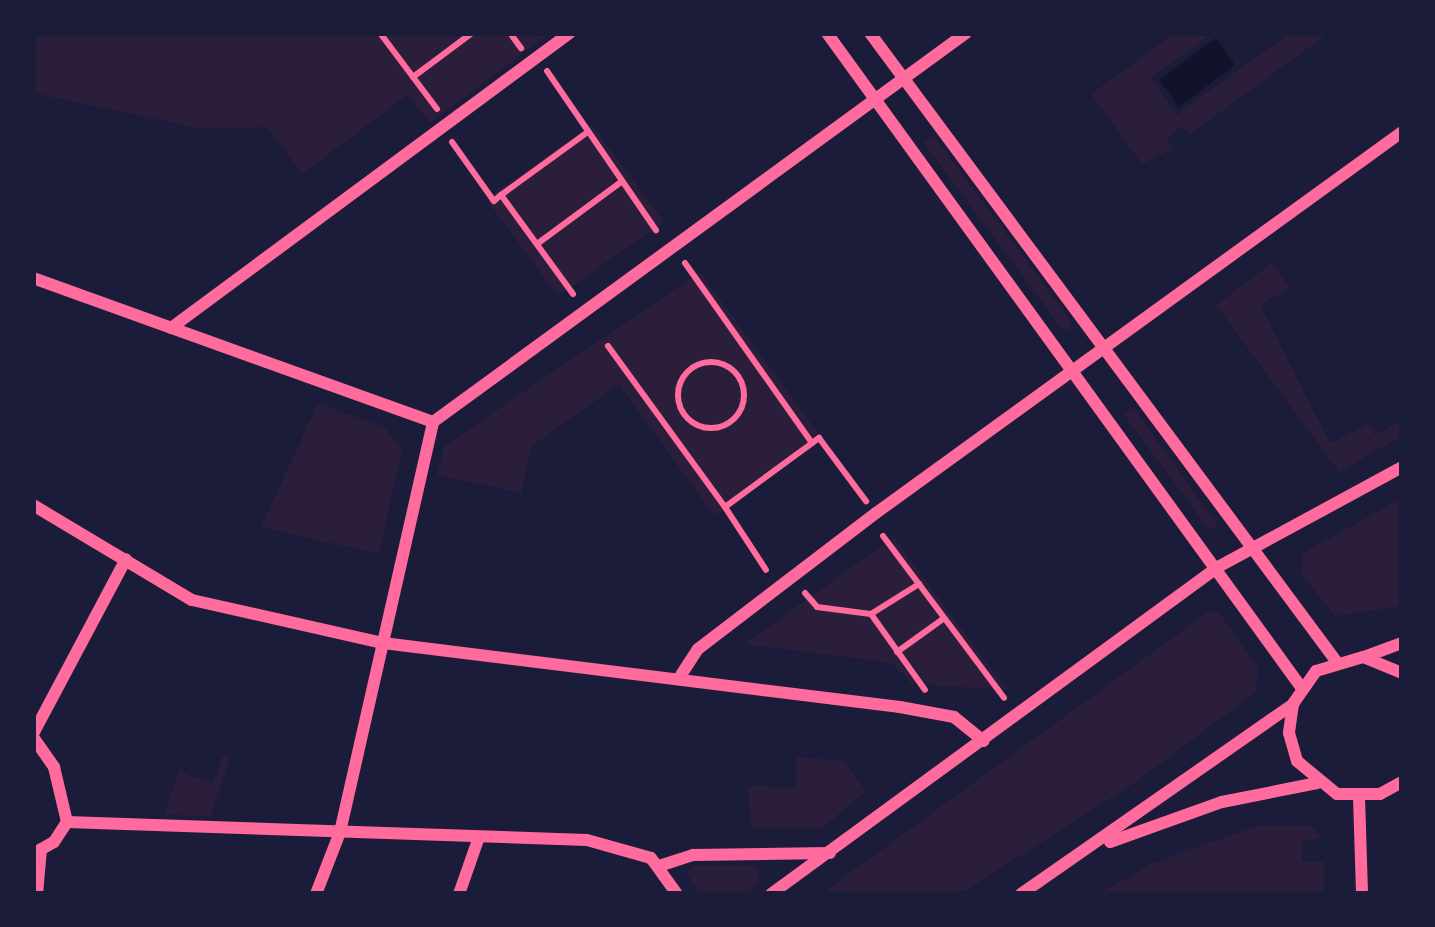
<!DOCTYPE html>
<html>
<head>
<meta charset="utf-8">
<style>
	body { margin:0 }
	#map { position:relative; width:1435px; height:927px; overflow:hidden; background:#1b1b3a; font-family:"Libre Baskerville",serif }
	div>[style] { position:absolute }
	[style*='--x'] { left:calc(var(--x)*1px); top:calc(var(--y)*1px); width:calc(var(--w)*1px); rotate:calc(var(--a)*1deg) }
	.green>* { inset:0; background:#2a1e3b }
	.water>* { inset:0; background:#12122b }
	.path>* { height:6px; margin:-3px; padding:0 3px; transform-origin:3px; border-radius:3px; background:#ff6b9d }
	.path>.ring { margin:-3px; padding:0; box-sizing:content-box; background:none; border:6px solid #ff6b9d; border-radius:50% }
	.minor>* { height:12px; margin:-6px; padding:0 6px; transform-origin:6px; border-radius:6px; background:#ff6b9d }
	span { translate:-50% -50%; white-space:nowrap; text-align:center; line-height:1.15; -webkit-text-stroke:12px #1b1b3a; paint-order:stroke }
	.frame { position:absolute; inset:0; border:36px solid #1b1b3a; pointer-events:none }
</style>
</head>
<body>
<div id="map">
	<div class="green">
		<i style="clip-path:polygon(33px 33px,550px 33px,430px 123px,407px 95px,303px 174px,267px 127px,203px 129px,33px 93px)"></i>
		<i style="clip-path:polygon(1175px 33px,1213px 33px,1151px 78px,1176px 115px,1290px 33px,1329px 33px,1190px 134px,1181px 127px,1166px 139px,1173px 149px,1142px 164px,1091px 94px)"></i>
		<i style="clip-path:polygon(592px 124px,664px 222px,558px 296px,486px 199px)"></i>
		<i style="clip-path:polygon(934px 136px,1071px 321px,1070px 331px,1061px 328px,924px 143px)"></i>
		<i style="clip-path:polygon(1273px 262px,1290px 288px,1260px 305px,1330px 443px,1369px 424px,1375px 435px,1402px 420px,1402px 436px,1339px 472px,1216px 305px)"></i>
		<i style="clip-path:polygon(700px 272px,823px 440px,714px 516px,619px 384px,532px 446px,521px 493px,437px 475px,444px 446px)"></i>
		<i style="clip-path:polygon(318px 403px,385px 427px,402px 450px,379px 554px,261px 527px)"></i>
		<i style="clip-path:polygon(1134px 408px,1216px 523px,1216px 527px,1208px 528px,1124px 415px)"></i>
		<i style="clip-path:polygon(1402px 498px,1402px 606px,1335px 616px,1301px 573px,1303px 553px)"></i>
		<i style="clip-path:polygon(894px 537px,995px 674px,1011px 690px,912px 684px,892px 663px,745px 644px)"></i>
		<i style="clip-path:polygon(1208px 612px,1220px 614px,1258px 667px,1256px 692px,1133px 784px,960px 894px,821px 894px)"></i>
		<i style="clip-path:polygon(223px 755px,230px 758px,210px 816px,164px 815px,179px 771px,212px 784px)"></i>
		<i style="clip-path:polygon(796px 757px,844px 761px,866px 791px,821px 829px,751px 829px,748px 786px,796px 788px)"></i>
		<i style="clip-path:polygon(1258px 826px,1310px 826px,1324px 839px,1303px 840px,1302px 861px,1324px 862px,1325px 894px,1098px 894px,1155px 862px)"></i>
		<i style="clip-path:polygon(756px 865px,761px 881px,745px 894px,700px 894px,687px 874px,692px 866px)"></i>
	</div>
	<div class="water">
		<i style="clip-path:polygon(1216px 38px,1235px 65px,1179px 107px,1159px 80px)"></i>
	</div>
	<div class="path">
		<i style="--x:380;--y:33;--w:95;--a:53.1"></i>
		<i style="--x:510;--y:33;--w:19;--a:54"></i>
		<i style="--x:547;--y:71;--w:193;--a:55.6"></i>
		<i style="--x:413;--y:77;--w:74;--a:-36.7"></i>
		<i style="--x:452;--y:142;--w:72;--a:54.6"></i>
		<i style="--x:494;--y:201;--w:9;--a:-41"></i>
		<i style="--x:537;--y:244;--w:104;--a:-36.4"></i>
		<i style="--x:685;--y:263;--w:220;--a:54.8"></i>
		<i style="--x:812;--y:443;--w:9;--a:-36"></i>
		<i style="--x:819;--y:438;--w:79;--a:53.3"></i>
		<i style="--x:573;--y:294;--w:122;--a:-126"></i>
		<i style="--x:501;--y:195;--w:104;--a:-36"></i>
		<i style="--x:608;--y:346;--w:199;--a:54"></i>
		<i style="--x:725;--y:507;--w:108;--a:-36.3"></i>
		<i class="ring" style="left:678px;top:362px;width:60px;height:60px"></i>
		<i style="--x:725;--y:507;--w:75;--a:56.9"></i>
		<i style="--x:883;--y:536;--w:202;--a:53.2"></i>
		<i style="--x:805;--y:593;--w:18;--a:49"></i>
		<i style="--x:817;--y:607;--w:54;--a:7.4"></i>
		<i style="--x:871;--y:614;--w:93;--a:54.6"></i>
		<i style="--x:871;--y:614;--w:57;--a:-32"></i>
		<i style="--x:897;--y:652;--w:57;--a:-35.7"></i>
	</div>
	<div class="minor">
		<i style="--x:827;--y:33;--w:808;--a:54.07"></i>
		<i style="--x:870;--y:33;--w:782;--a:53.42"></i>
		<i style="--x:33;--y:278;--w:425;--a:19.8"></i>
		<i style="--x:171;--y:328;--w:496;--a:-36.5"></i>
		<i style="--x:433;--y:422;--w:660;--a:-36.12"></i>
		<i style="--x:33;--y:505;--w:185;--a:30.9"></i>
		<i style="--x:192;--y:600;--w:196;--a:12.7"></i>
		<i style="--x:383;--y:643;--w:521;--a:7.06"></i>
		<i style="--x:900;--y:707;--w:55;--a:10.5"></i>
		<i style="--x:954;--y:717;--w:38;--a:39"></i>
		<i style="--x:1364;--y:657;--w:40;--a:-20.2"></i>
		<i style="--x:1402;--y:673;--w:42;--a:-157.7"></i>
		<i style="--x:1363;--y:657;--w:49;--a:163.4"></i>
		<i style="--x:1316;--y:671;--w:40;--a:124.9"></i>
		<i style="--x:1293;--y:704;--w:29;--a:98"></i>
		<i style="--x:1289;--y:733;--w:29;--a:74"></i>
		<i style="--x:1297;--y:761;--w:52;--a:39.5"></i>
		<i style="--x:1337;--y:794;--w:43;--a:0"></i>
		<i style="--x:1380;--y:794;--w:25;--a:-29"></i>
		<i style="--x:681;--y:675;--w:31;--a:-57"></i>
		<i style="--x:698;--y:649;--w:224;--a:-37.4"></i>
		<i style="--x:876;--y:513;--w:649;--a:-35.92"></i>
		<i style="--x:33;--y:734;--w:198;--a:-62"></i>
		<i style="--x:33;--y:737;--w:37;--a:55"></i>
		<i style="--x:54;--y:767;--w:57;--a:76.7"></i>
		<i style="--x:1359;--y:797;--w:97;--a:88.2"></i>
		<i style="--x:67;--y:822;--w:520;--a:1.98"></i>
		<i style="--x:587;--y:840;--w:66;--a:15.7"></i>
		<i style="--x:651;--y:858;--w:44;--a:54.2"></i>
		<i style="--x:1110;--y:842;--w:119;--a:-19.7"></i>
		<i style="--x:1222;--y:802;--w:97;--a:-11.3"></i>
		<i style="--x:33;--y:854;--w:24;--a:-30"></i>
		<i style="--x:54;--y:842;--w:24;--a:-57"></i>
		<i style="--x:659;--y:866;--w:36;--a:-18"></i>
		<i style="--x:693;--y:855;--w:137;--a:-0.8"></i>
		<i style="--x:37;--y:894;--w:45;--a:-84.9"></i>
		<i style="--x:316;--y:894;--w:66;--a:-68.8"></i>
		<i style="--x:340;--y:832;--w:420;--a:-77.2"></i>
		<i style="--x:459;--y:894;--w:60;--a:-70.7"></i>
		<i style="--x:771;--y:894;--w:554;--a:-36.19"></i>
		<i style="--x:1218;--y:567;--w:209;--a:-28.5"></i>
		<i style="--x:1021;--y:894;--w:332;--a:-34.9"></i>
	</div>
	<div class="frame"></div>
</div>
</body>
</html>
